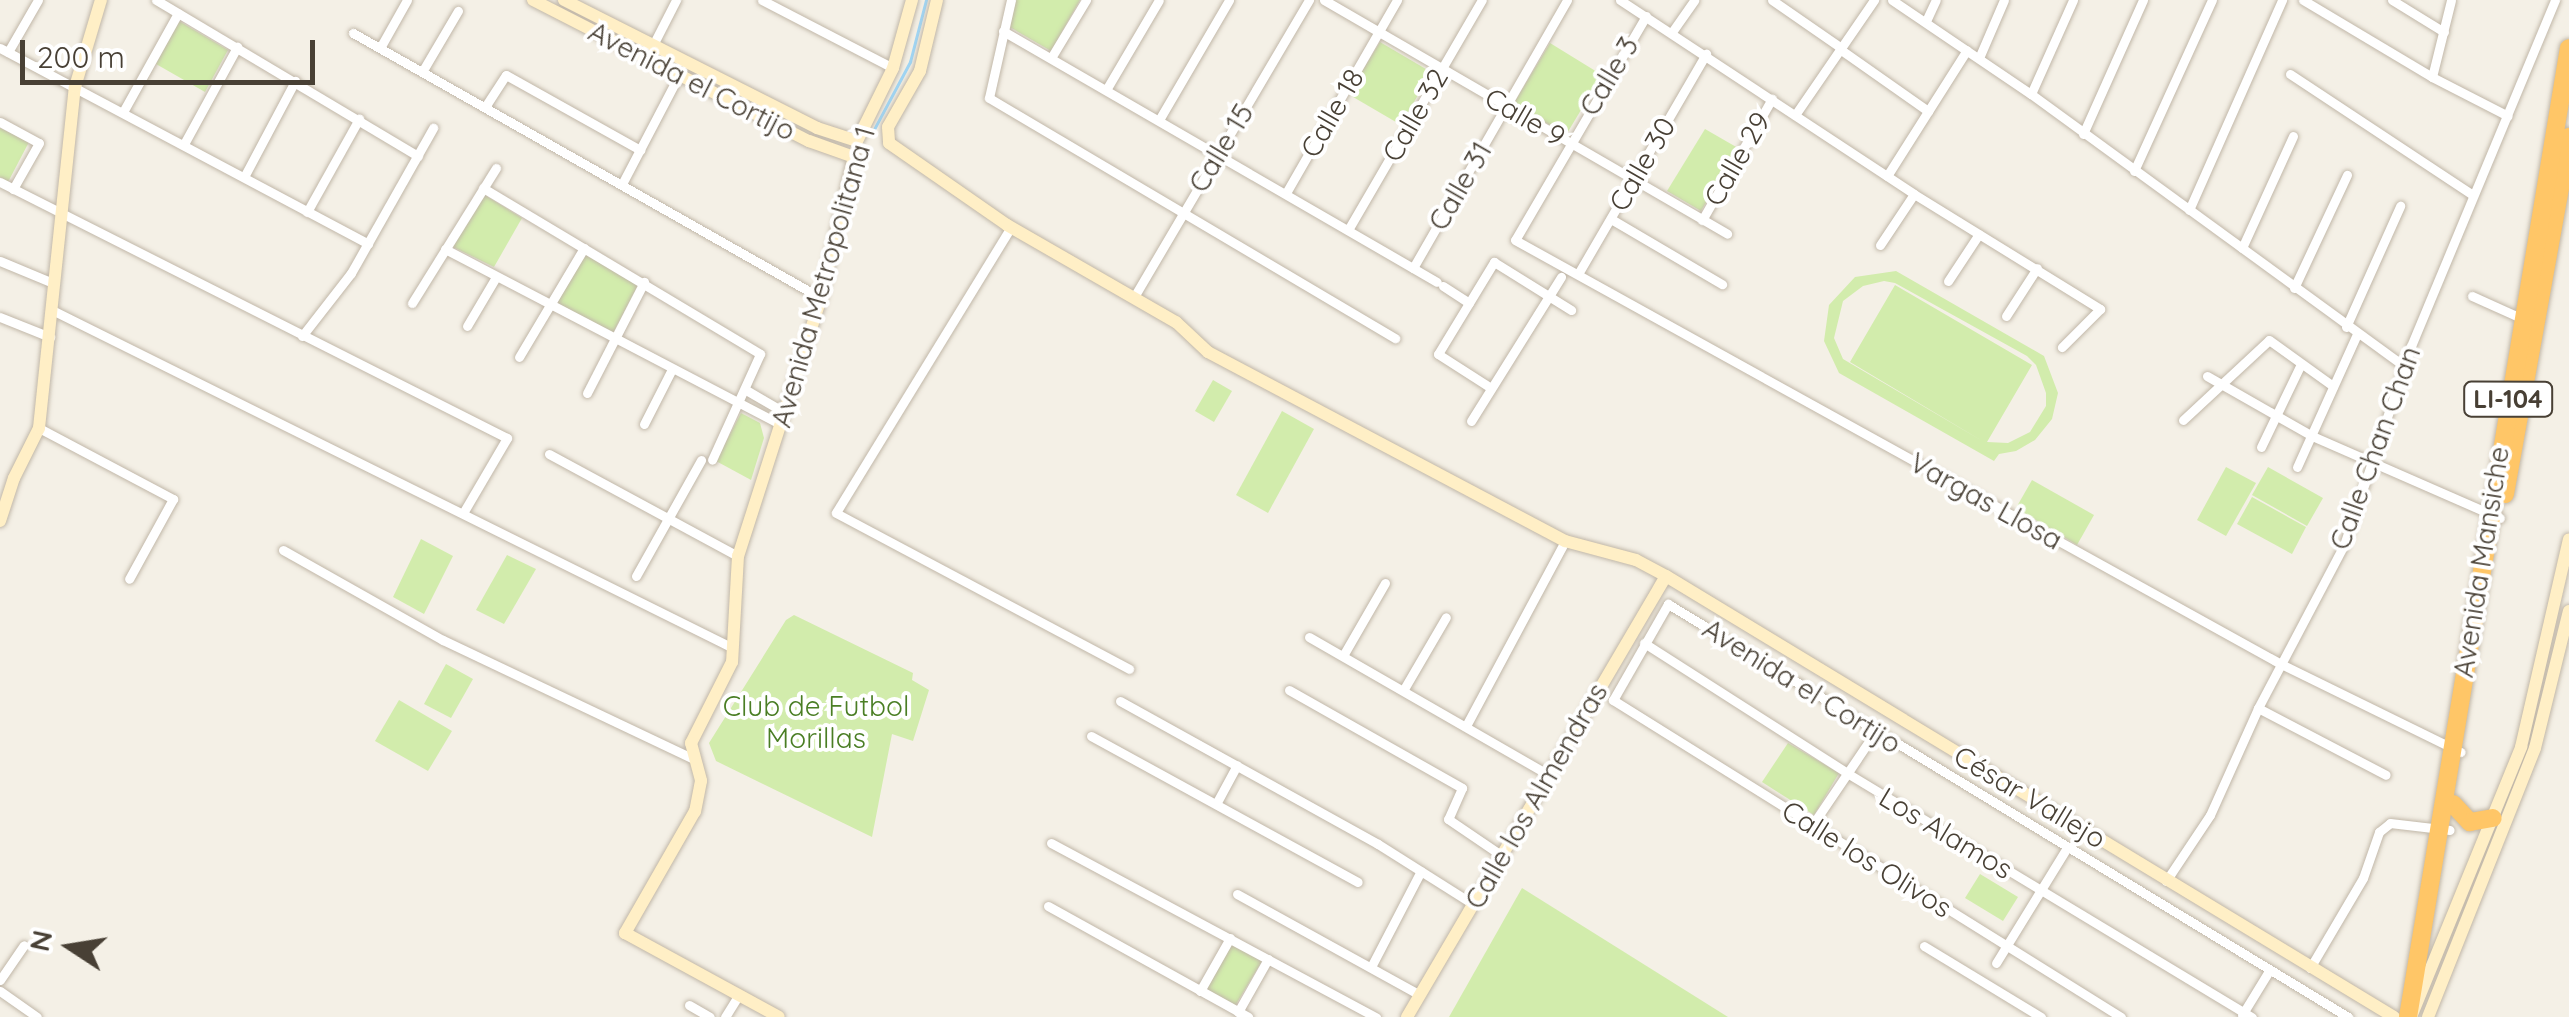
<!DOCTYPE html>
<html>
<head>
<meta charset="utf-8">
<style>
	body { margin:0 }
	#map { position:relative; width:2569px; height:1017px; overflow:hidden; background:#f4f0e6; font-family:Quicksand,sans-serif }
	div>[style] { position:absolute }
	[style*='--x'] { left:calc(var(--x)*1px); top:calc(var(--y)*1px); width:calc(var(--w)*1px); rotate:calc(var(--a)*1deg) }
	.green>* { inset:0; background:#d2ecac }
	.stream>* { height:2.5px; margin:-1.25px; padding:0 1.25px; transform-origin:1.25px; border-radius:1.25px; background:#9ed5f5 }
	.roads { filter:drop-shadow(0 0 2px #c1b7a8) drop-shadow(0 0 2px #c1b7a8) }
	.street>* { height:9px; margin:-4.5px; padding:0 4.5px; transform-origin:4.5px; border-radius:4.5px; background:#fff }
	.secondary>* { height:12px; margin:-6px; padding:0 6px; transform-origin:6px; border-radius:6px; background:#ffefc6 }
	.highway>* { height:18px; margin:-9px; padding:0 9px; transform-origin:9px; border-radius:9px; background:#ffc667 }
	span { translate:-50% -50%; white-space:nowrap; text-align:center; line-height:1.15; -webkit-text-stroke:8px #fff; paint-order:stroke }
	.shield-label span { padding:2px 8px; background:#fff; border:2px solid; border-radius:8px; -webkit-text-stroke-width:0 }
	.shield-label { font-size:25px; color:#484035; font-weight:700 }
	.street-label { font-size:28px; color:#484035 }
	.park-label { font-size:28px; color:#4a7e24 }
	.north { position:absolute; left:20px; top:897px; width:100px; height:100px; -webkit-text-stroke:8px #fff; paint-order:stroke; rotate:282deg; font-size:28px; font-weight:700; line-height:40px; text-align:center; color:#484035 }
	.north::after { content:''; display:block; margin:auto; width:35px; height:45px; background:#484035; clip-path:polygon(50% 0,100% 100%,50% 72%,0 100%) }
	.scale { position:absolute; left:20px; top:40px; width:295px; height:45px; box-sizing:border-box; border:5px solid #484035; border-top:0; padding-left:12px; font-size:30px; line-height:35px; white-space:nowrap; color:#484035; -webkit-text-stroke:8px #fff; paint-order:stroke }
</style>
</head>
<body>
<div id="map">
	<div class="green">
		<i style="clip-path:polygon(1015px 0,1080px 0,1051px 51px,1008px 26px)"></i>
		<i style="clip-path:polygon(179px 21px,228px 50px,205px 92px,156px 64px)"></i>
		<i style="clip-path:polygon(1380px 42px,1431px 72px,1401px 125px,1348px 94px)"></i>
		<i style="clip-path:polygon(1550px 43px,1602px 75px,1566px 135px,1514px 103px)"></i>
		<i style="clip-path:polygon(0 128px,29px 142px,8px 182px,0 177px)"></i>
		<i style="clip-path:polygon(1705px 129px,1738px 148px,1701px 211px,1667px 191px)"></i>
		<i style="clip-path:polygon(483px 194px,522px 218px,494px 267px,451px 246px)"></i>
		<i style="clip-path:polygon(585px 253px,638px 285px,613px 333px,556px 303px)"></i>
		<i style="clip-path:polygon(evenodd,1896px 271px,2044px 356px,2058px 393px,2052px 419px,2035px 440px,2016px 451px,1999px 454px,1994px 461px,1839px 373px,1824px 341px,1829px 305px,1855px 277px,1896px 271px,1884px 281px,1895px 283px,2027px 356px,2036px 365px,2046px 393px,2046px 406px,2030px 432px,2008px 443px,1987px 442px,2032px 365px,1895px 285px,1850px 362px,1984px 442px,1843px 359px,1834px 338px,1843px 301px,1863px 286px,1884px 281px)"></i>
		<i style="clip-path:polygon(1213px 380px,1232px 391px,1214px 422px,1195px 411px)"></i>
		<i style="clip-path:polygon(1282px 411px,1314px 429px,1268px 513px,1236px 495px)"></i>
		<i style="clip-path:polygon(741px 413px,760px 423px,764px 438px,751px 480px,716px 461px)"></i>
		<i style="clip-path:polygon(2226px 467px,2256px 483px,2226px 536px,2197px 520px)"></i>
		<i style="clip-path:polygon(2268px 467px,2323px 498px,2307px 526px,2252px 495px)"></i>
		<i style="clip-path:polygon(2032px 480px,2094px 515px,2077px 545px,2016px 508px)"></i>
		<i style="clip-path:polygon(2252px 497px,2306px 527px,2292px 554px,2237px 524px)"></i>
		<i style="clip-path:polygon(421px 539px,453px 556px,424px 614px,393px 597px)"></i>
		<i style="clip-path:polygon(507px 555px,536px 569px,504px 624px,476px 610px)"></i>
		<i style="clip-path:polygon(794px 615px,913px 673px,912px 680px,929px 690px,913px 741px,892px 734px,872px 837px,716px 761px,709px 743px,786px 620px)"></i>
		<i style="clip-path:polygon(446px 664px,473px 679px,451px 718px,424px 704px)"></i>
		<i style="clip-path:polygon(399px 700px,452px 731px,428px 771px,375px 741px)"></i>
		<i style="clip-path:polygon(1788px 743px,1839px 773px,1814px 815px,1762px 782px)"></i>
		<i style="clip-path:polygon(1980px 874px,2018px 897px,2003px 921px,1965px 898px)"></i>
		<i style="clip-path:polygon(1522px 888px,1728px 1017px,1449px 1017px)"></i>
		<i style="clip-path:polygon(1231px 944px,1262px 961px,1235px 1006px,1206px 989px)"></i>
	</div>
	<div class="stream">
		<i style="--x:871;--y:135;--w:83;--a:-61.9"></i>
		<i style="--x:910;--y:62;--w:64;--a:-75.5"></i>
	</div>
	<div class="roads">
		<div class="street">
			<i style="--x:156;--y:0;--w:305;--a:30.8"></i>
			<i style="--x:762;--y:0;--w:148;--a:27.4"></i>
			<i style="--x:1011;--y:0;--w:100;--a:102.7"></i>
			<i style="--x:989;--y:98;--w:472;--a:30.6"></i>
			<i style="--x:1324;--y:0;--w:466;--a:30.1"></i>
			<i style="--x:1620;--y:0;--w:352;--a:33.4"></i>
			<i style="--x:1914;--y:194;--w:219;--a:31.7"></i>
			<i style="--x:2100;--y:309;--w:54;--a:135"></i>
			<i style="--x:1772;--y:0;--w:83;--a:34.7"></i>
			<i style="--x:1892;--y:0;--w:168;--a:34.1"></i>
			<i style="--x:2031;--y:94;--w:462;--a:36.1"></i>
			<i style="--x:2303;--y:0;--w:150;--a:30.8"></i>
			<i style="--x:2432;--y:77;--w:85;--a:27.2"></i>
			<i style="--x:2392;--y:0;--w:61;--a:31.6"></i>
			<i style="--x:1646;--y:16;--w:259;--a:120.3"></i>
			<i style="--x:1515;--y:240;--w:876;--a:28.97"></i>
			<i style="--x:2281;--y:664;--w:200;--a:26.1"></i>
			<i style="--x:1926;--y:21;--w:23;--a:-65"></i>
			<i style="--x:1003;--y:31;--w:501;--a:30.04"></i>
			<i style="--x:1672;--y:32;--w:39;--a:-55"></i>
			<i style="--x:353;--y:33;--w:538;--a:29.52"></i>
			<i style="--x:652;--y:47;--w:53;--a:-62.9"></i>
			<i style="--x:0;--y:48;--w:417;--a:28"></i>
			<i style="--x:380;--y:48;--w:55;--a:-60.6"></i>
			<i style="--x:8;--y:52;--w:60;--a:-60"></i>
			<i style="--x:1844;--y:52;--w:103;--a:35.1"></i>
			<i style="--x:1051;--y:58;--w:68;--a:-58.9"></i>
			<i style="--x:1979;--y:58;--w:63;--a:-66.7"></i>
			<i style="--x:422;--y:72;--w:71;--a:-59.5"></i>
			<i style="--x:2290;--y:74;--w:217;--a:33.5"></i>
			<i style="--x:2432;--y:77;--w:79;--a:-76.1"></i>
			<i style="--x:1106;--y:90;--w:104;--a:-59.5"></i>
			<i style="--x:2031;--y:94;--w:103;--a:-65.9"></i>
			<i style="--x:485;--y:107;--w:38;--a:-57"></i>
			<i style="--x:506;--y:75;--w:154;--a:29.2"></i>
			<i style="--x:123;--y:112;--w:113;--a:-60.9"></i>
			<i style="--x:1795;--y:115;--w:140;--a:-55.5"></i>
			<i style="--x:1159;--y:120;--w:139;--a:-59.7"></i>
			<i style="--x:0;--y:122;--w:44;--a:28.3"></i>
			<i style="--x:39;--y:143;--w:53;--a:119.5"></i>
			<i style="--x:2083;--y:134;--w:147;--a:-65.9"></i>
			<i style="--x:184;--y:144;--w:111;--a:-61.3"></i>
			<i style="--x:2134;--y:171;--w:188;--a:-65.5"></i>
			<i style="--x:1887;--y:176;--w:149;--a:-57.6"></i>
			<i style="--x:244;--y:177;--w:109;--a:-62"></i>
			<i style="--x:0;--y:182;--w:568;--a:26.79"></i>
			<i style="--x:507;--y:438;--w:87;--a:120.4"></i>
			<i style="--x:622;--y:184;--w:123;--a:-62.4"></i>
			<i style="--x:483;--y:188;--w:323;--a:30.9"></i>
			<i style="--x:760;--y:354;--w:116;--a:114.4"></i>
			<i style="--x:1286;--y:193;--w:223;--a:-60.1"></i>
			<i style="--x:2189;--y:210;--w:230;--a:-66.1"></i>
			<i style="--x:307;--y:212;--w:107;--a:-60.8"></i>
			<i style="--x:1611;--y:219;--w:129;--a:30.4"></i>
			<i style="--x:1702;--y:220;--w:140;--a:-60"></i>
			<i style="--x:1011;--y:227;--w:335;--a:121.5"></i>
			<i style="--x:836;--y:513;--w:332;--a:28"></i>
			<i style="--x:1348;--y:230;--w:266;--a:-59.8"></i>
			<i style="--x:1880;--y:245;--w:61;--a:-56.3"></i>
			<i style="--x:2242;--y:248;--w:123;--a:-65.5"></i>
			<i style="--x:445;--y:249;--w:378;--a:27.6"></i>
			<i style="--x:0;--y:261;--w:57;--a:22.5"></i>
			<i style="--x:1413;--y:268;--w:309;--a:-60.1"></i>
			<i style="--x:1578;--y:274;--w:255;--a:-59.8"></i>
			<i style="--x:1948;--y:281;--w:56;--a:-56.6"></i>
			<i style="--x:1443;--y:286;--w:31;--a:33"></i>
			<i style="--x:2294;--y:288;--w:125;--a:-64.9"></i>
			<i style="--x:2472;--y:296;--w:54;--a:24.2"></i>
			<i style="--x:1134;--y:297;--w:345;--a:-59.5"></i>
			<i style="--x:412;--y:303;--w:159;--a:-58.1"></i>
			<i style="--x:54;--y:311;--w:758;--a:26.4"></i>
			<i style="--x:2006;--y:316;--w:57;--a:-57.1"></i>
			<i style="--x:0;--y:317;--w:54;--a:21.8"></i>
			<i style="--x:467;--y:326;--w:57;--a:-59.4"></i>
			<i style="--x:2346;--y:327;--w:133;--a:-65.9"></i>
			<i style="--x:302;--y:336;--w:80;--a:-52.1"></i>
			<i style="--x:351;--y:273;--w:167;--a:-60.5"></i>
			<i style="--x:519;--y:357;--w:127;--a:-59.2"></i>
			<i style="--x:2207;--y:376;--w:121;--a:29.7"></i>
			<i style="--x:2312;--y:436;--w:205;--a:23.6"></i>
			<i style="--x:1491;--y:388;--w:63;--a:-147.3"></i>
			<i style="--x:1438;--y:354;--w:108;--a:-58.7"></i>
			<i style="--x:1494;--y:262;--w:91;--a:31.9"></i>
			<i style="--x:746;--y:390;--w:44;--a:30.1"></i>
			<i style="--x:587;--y:393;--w:125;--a:-62.8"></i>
			<i style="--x:2183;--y:420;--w:117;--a:-42.9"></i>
			<i style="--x:2269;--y:340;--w:79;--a:35.7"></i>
			<i style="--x:1471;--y:421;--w:170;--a:-58"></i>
			<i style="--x:644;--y:424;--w:62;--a:-63"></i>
			<i style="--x:39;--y:428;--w:152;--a:27.9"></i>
			<i style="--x:173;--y:499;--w:91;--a:118.8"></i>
			<i style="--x:2261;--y:447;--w:92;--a:-64.3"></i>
			<i style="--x:549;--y:454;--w:215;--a:28.4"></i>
			<i style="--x:2297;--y:467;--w:146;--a:-65.7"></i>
			<i style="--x:283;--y:550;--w:184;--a:29.4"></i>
			<i style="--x:443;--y:640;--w:278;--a:25.4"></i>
			<i style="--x:636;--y:576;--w:133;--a:-60.7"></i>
			<i style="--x:1309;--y:637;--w:275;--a:29.9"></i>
			<i style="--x:1644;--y:643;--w:241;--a:32.6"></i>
			<i style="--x:1847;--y:773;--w:473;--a:31.1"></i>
			<i style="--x:1344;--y:654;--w:82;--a:-60"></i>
			<i style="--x:1404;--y:689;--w:83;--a:-59.7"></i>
			<i style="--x:1289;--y:690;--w:199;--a:29.5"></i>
			<i style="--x:1462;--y:788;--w:34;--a:114"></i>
			<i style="--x:1448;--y:819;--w:64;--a:34.2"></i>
			<i style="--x:1120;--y:701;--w:295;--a:29"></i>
			<i style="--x:1378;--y:844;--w:112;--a:32.3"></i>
			<i style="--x:2258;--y:708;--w:144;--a:27.6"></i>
			<i style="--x:1467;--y:724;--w:208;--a:-61.8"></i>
			<i style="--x:1091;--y:736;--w:304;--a:28.7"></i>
			<i style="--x:1216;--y:804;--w:44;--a:-61.7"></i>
			<i style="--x:1813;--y:824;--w:112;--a:-55.9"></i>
			<i style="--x:1051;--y:843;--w:369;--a:28.2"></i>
			<i style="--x:2166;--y:881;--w:79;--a:-56.3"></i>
			<i style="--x:2210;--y:815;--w:117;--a:-65.8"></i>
			<i style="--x:2258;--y:708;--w:184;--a:-62.2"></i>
			<i style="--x:2344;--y:545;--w:210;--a:-71.4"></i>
			<i style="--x:2411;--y:346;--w:375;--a:-67.4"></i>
			<i style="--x:1237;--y:894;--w:209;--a:28.9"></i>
			<i style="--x:1048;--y:906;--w:229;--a:29"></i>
			<i style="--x:1924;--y:946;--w:137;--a:31.3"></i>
			<i style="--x:1996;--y:963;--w:134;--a:-58.4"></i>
			<i style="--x:1371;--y:967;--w:108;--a:-62.5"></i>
			<i style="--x:2310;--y:968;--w:104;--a:-59.5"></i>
			<i style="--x:2363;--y:878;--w:49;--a:-70.8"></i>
			<i style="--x:2379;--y:832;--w:14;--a:-39"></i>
			<i style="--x:2390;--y:823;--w:60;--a:6.7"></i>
			<i style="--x:0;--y:980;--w:42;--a:-55.6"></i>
			<i style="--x:0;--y:991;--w:45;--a:35.1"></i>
			<i style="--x:1200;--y:991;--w:61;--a:-60.5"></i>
			<i style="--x:689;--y:1005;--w:24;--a:30"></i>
			<i style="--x:1238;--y:1012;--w:61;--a:-60.5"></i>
			<i style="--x:2242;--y:1015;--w:52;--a:-58.5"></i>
			<i style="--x:725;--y:1017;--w:26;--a:-58"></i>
			<i style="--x:2121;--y:1017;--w:599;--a:-148.04"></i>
			<i style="--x:1613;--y:700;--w:111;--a:-60.2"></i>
			<i style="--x:1668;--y:604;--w:796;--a:31.27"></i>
		</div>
		<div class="secondary">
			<i style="--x:533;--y:0;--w:310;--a:27.1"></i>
			<i style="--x:809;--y:141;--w:48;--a:19.6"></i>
			<i style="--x:854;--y:157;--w:145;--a:103.2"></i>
			<i style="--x:821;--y:298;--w:271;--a:107.8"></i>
			<i style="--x:738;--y:556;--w:106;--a:93.2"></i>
			<i style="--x:732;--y:662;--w:91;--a:116.8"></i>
			<i style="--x:691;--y:743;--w:39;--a:75"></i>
			<i style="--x:701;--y:781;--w:31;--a:101"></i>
			<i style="--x:695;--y:811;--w:141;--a:119.8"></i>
			<i style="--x:625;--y:933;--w:175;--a:28.6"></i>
			<i style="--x:564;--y:0;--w:284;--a:26.8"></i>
			<i style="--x:817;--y:128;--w:42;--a:18"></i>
			<i style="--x:857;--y:141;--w:81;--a:-63.7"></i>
			<i style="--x:893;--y:68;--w:71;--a:-74.4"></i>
			<i style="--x:937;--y:0;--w:73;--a:103.5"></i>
			<i style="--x:920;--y:71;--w:64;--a:119.7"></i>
			<i style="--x:888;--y:127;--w:16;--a:86"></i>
			<i style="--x:889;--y:143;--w:144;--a:34.8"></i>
			<i style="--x:1007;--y:225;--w:195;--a:29.9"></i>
			<i style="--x:1176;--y:322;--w:44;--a:43.2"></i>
			<i style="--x:1208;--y:352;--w:404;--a:27.9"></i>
			<i style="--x:1565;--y:541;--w:73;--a:15"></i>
			<i style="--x:1636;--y:560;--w:34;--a:28"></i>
			<i style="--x:1666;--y:576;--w:851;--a:31.21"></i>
			<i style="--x:0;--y:521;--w:45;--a:-72"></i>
			<i style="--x:14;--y:478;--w:56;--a:-63.4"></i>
			<i style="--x:39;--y:428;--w:343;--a:-84"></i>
			<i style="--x:75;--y:87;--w:91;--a:-73.4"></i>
			<i style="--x:1407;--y:1017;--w:511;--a:-59.57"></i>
			<i style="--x:2411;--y:1017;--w:292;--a:-67.8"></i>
			<i style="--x:2521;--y:747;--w:213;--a:-77"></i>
			<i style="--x:2428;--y:1017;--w:289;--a:-68.3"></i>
			<i style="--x:2535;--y:748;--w:141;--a:-76.1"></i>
		</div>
		<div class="highway">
			<i style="--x:2505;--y:494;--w:363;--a:-79.8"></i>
			<i style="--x:2453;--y:804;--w:25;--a:47"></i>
			<i style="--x:2470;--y:822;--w:23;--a:-10"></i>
			<i style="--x:2408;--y:1017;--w:982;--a:-80.57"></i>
		</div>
	</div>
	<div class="shield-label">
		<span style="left:2508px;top:399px">LI-104</span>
	</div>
	<div class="street-label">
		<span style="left:1609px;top:76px;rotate:-59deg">Calle 3</span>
		<span style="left:692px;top:81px;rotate:27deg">Avenida el Cortijo</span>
		<span style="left:1332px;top:113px;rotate:-60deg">Calle 18</span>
		<span style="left:1415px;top:115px;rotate:-60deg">Calle 32</span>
		<span style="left:1525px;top:117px;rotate:30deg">Calle 9</span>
		<span style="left:1221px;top:148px;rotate:-59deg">Calle 15</span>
		<span style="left:1737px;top:159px;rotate:-60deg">Calle 29</span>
		<span style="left:1642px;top:164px;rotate:-60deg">Calle 30</span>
		<span style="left:1460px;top:186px;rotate:-60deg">Calle 31</span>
		<span style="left:823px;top:277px;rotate:-74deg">Avenida Metropolitana 1</span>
		<span style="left:2375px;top:448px;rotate:-70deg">Calle Chan Chan</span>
		<span style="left:1986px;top:501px;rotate:29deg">Vargas Llosa</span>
		<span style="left:2481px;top:562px;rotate:-81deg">Avenida Mansiche</span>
		<span style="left:1802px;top:686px;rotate:32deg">Avenida el Cortijo</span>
		<span style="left:1536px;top:796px;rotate:-60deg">Calle los Almendras</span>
		<span style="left:2030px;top:797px;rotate:31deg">César Vallejo</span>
		<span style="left:1946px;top:833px;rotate:31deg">Los Alamos</span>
		<span style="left:1867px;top:859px;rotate:32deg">Calle los Olivos</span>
	</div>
	<div class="park-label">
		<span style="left:816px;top:722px">Club de Futbol<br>Morillas</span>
	</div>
	<div class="north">N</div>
	<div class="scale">200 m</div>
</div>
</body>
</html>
